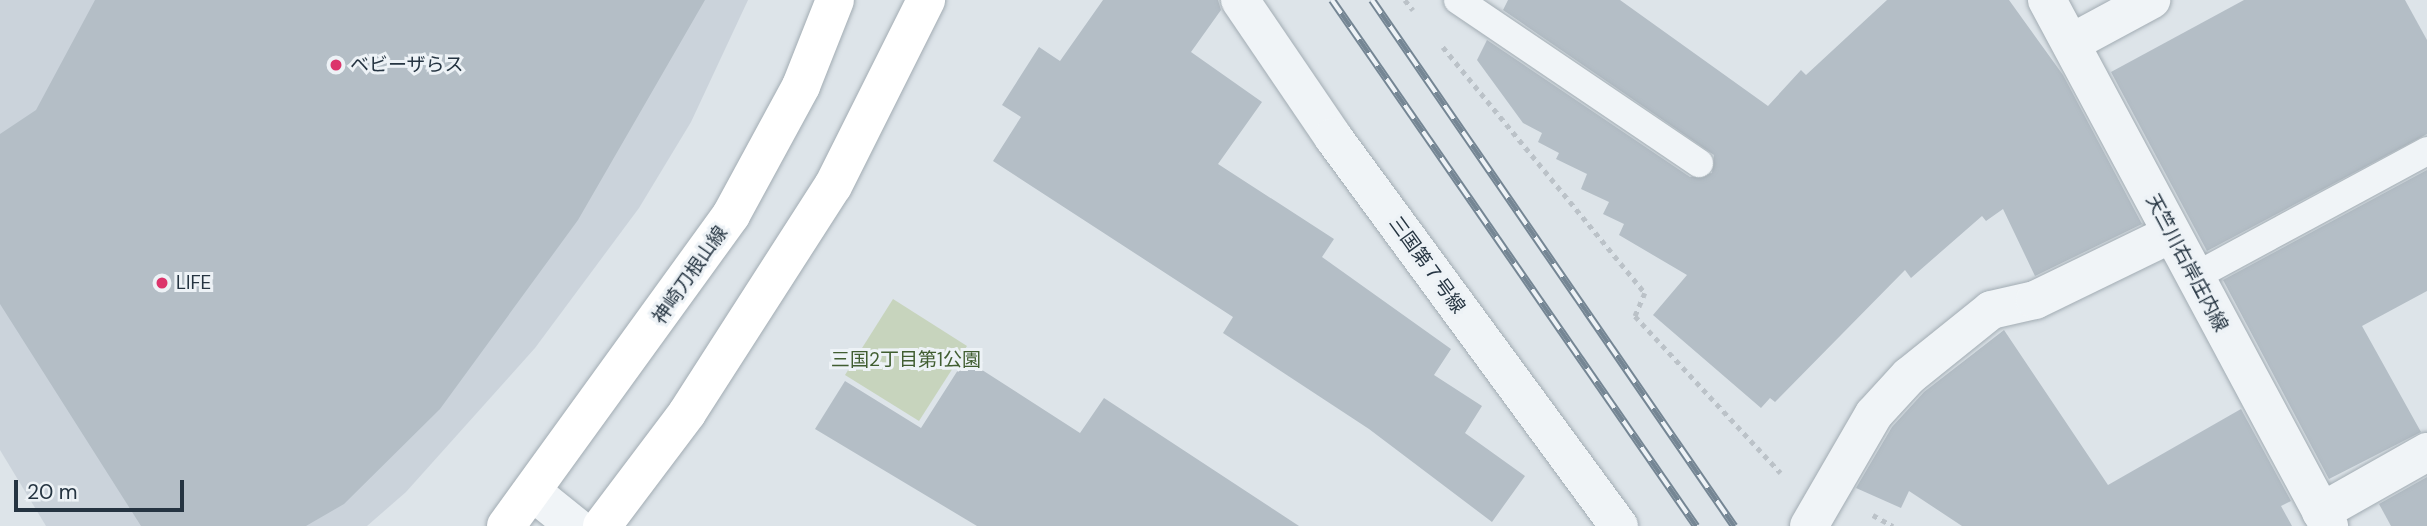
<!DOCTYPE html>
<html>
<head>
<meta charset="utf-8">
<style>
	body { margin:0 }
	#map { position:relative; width:2427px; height:526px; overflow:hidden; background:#dde4e9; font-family:"DM Sans","Noto Sans JP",sans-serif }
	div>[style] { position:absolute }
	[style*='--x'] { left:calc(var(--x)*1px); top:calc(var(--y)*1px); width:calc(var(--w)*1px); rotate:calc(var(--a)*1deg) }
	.built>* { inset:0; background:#cbd3db }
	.green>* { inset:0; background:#c7d4bd }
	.building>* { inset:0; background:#b4bec6 }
	.path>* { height:4.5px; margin-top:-2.25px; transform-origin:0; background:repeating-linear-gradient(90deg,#bbc2c8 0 5px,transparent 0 10px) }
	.roads { filter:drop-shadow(0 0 2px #a2acb3) drop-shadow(0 0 2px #a2acb3) }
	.lane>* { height:28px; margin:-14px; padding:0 14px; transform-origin:14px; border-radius:14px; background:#f0f4f7 }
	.street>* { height:38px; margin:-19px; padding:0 19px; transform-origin:19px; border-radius:19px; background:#f0f4f7 }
	.secondary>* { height:38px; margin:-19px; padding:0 19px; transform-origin:19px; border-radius:19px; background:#fff }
	.rail>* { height:8px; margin-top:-4px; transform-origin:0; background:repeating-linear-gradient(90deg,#edf2f6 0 16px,#758694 0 32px); box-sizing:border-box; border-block:2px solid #758694 }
	.dots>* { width:19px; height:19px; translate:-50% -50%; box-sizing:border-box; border:4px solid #edf2f6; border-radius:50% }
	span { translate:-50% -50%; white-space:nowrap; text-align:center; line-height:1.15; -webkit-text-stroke:6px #edf2f6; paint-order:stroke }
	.poi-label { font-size:19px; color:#253441 }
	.left { translate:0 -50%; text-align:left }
	.street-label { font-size:19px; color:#253441 }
	.park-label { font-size:19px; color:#415e31 }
	.scale { position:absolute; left:14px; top:480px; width:170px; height:32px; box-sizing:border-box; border:4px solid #253441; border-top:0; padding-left:9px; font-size:21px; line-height:24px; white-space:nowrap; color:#253441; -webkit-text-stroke:5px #edf2f6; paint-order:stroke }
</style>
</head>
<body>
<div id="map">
	<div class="built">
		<i style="clip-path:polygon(0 0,748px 0,691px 122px,639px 208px,535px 348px,406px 492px,367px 526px,46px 526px,0 450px)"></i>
	</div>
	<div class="green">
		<i style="clip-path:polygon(893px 299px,967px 346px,919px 421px,845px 375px)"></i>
	</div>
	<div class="building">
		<i style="clip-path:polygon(95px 0,705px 0,578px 220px,440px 409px,344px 504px,306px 526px,141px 526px,0 304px,0 134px,36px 110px)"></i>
		<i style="clip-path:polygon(1103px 0,1218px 0,1221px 10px,1191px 52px,1262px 102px,1218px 164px,1334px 239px,1322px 257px,1451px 349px,1434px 375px,1482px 406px,1465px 433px,1525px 476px,1492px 522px,1369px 429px,1223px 333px,1233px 317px,993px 161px,1021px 117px,1002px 105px,1039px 47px,1060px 61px)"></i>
		<i style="clip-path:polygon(1508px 0,1620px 0,1768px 106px,1801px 70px,1806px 75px,1887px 0,2009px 0,2063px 75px,2142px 224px,2035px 276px,2003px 209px,1986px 221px,1982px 216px,1911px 278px,1905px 270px,1775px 402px,1770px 398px,1761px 408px,1653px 315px,1687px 275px,1619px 235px,1624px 224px,1603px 214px,1609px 202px,1581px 189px,1587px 174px,1556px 159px,1559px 153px,1538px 142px,1542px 133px,1523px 123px,1477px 60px,1487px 40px,1690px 177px,1712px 173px,1714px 155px,1503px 10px)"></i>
		<i style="clip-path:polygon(2244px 0,2405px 0,2427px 40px,2427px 134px,2207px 251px,2111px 72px)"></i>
		<i style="clip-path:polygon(2427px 170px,2427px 291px,2362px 326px,2421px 432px,2329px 479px,2223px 280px)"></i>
		<i style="clip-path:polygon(2004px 330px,2108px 485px,2241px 409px,2291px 501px,2281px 506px,2292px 526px,1962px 526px,1909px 491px,1901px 508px,1856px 488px,1892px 427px,1924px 392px)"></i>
		<i style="clip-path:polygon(965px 359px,1080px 433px,1104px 398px,1299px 526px,977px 526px,815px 429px,845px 381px,921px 428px)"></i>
		<i style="clip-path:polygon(2427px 477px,2427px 526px,2391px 526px,2379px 504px)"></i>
	</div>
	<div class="path">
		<i style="--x:1405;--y:0;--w:13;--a:51"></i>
		<i style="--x:1443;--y:47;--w:318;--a:50.6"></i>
		<i style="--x:1645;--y:293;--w:25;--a:113"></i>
		<i style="--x:1635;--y:316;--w:214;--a:47.1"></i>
		<i style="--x:1873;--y:515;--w:23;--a:29"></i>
	</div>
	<div class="roads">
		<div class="lane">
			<i style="--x:1458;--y:0;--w:291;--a:34.1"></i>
			<i style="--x:2194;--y:277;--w:265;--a:-28.4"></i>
		</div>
		<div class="street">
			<i style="--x:1240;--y:0;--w:166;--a:55.8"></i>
			<i style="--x:1333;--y:137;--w:483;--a:53.7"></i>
			<i style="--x:2047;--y:0;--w:597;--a:61.8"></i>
			<i style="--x:2073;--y:42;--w:89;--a:-28.3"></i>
			<i style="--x:534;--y:493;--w:53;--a:38.8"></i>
			<i style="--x:2321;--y:512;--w:122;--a:-29.5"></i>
			<i style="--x:1809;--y:526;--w:129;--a:-59.9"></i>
			<i style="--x:1874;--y:414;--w:52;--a:-47.4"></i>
			<i style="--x:1909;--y:376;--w:105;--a:-38.8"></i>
			<i style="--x:1991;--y:310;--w:45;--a:-12.8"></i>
			<i style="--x:2035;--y:300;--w:151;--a:-25.9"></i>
		</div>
		<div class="secondary">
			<i style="--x:506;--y:526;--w:384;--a:-54.1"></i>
			<i style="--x:731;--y:215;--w:147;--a:-61.5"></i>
			<i style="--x:801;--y:86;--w:92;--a:-68.4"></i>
			<i style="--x:602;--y:526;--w:141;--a:-53"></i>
			<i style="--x:687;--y:413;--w:270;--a:-57.3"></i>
			<i style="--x:833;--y:186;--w:208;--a:-63.4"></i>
		</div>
	</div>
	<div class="rail">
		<i style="--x:1332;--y:0;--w:640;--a:55.32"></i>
		<i style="--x:1372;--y:0;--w:639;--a:55.46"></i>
	</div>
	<div class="dots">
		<i style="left:336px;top:65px;background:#dc346b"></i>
		<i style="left:162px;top:283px;background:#dc346b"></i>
	</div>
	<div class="poi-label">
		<span class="left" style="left:350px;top:65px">ベビーザらス</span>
		<span class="left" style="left:176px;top:283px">LIFE</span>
	</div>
	<div class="street-label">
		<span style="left:2187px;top:263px;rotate:62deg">天竺川右岸庄内線</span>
		<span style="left:1427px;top:265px;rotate:54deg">三国第７号線</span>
		<span style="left:690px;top:275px;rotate:-55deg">神崎刀根山線</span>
	</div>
	<div class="park-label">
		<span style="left:906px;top:360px">三国2丁目第1公園</span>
	</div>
	<div class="scale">20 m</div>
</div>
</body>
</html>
